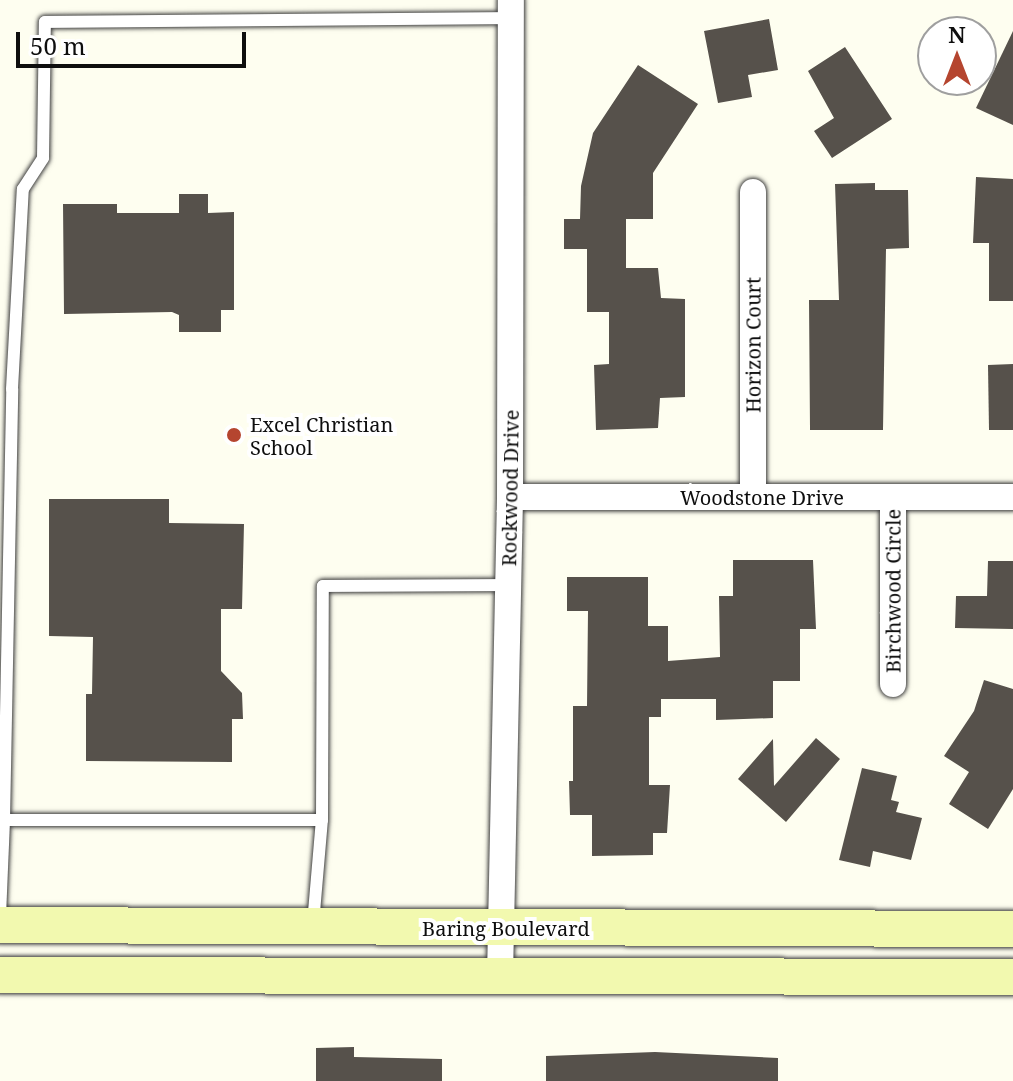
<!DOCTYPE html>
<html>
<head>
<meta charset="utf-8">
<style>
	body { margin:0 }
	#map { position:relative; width:1013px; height:1081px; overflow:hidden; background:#fefef0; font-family:"Noto Serif",serif }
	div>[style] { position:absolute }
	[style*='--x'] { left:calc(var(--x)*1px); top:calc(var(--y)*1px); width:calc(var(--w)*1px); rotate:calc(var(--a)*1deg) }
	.building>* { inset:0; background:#56514b }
	.roads { filter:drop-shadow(0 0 2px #414141) drop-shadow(0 0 2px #414141) }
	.service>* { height:12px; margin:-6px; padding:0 6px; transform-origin:6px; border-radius:6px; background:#fff }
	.minor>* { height:26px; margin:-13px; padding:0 13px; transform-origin:13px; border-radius:13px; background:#fff }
	.secondary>* { height:36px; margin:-18px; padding:0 18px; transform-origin:18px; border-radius:18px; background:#f2f9af }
	.dots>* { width:22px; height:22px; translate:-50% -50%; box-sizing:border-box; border:4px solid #fff; border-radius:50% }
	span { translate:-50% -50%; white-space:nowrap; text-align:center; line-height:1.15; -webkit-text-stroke:8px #fff; paint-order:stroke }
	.street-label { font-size:20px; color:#0e0e0e }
	.poi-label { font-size:20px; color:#0e0e0e }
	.left { translate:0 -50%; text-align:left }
	.north { position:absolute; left:917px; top:16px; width:80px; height:80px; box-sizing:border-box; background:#fff; border:2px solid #9f9f9f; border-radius:50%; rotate:0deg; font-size:22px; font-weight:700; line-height:32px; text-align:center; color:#0e0e0e }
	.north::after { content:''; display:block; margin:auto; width:28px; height:36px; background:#b5452f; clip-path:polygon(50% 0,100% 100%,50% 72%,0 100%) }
	.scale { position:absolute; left:16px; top:32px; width:230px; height:36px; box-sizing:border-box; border:4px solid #0e0e0e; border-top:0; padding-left:10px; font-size:24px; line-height:28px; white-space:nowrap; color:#0e0e0e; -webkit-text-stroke:6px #fff; paint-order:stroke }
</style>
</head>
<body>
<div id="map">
	<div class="building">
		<i style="clip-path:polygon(769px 19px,778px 70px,748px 75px,752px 97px,718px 103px,704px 31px)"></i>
		<i style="clip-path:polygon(1013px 31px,1013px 125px,976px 108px)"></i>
		<i style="clip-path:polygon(845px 47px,892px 119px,832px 158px,814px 131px,834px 118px,808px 71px)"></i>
		<i style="clip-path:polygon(638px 65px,698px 104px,653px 173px,653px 219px,626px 219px,626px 268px,658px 268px,661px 298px,685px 299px,685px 397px,660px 398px,658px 428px,596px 430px,594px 365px,609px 364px,609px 312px,587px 312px,587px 249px,564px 249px,564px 219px,580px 219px,581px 186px,593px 133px)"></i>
		<i style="clip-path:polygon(976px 177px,1013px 179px,1013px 301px,989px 301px,989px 243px,973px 243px)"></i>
		<i style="clip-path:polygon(875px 183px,875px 190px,908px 190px,909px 248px,886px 249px,883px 430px,810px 430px,809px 300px,839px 300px,835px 184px)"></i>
		<i style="clip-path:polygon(179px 194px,208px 194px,208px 213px,234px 212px,234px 310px,221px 310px,221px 332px,179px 332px,179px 315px,172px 312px,64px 314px,63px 204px,117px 204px,117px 213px,179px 213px)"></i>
		<i style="clip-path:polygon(1013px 364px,1013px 430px,989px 430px,988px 365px)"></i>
		<i style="clip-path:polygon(49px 499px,169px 499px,169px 523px,244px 524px,242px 609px,221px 609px,221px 671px,242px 693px,243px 719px,232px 719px,232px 762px,86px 761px,86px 694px,92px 694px,93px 637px,49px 636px)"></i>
		<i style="clip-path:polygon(733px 560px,813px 560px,816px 629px,800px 629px,800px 681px,773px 681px,773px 718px,716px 720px,716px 699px,661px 699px,661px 717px,649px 717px,649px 785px,670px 785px,667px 833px,653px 833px,653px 855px,592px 856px,592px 815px,570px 815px,569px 781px,573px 781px,573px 706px,587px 706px,588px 611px,567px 611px,567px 577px,648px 577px,648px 626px,668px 626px,668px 661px,720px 657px,719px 596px,733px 596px)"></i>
		<i style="clip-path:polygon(988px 561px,1013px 561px,1013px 629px,955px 628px,956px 596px,987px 596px)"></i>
		<i style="clip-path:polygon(984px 680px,1013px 689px,1013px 789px,988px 829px,949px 804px,969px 772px,944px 756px,974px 711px)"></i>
		<i style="clip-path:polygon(816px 738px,840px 759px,786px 822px,738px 779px,773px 739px,774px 786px)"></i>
		<i style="clip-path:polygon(862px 768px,897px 776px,891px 800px,899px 802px,896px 812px,922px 818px,911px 860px,873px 851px,870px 867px,839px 860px)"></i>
		<i style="clip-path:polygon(354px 1047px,354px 1057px,442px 1059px,442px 1081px,316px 1081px,316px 1048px)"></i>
		<i style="clip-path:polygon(655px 1052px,778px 1058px,778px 1081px,546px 1081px,546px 1056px)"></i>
	</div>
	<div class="roads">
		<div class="service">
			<i style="--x:4;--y:820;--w:431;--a:-88.9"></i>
			<i style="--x:12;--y:389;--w:200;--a:-86.9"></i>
			<i style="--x:23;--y:189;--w:37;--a:-57"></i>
			<i style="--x:43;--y:158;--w:136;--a:-89.2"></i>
			<i style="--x:45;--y:22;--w:466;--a:-0.5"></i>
			<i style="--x:0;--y:916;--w:96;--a:-87.6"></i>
			<i style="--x:4;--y:820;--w:318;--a:0"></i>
			<i style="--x:313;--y:924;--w:104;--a:-85.1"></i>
			<i style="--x:322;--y:820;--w:234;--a:-89.8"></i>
			<i style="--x:323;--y:586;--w:185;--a:-0.3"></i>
		</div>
		<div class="minor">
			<i style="--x:510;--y:497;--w:503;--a:0"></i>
			<i style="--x:753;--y:497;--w:305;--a:-90"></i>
			<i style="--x:893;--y:684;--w:187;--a:-90"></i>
			<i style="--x:500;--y:976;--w:479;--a:-88.8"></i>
			<i style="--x:510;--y:497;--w:497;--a:-89.9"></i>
		</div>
		<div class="secondary">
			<i style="--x:0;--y:925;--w:1013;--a:0.23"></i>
			<i style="--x:0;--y:975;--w:1013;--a:0.11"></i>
		</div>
	</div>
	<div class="dots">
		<i style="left:234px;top:435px;background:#b5452f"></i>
	</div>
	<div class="street-label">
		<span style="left:753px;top:345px;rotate:-90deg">Horizon Court</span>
		<span style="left:510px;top:488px;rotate:-89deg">Rockwood Drive</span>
		<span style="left:762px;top:497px">Woodstone Drive</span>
		<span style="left:893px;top:591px;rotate:-90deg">Birchwood Circle</span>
		<span style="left:506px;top:928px">Baring Boulevard</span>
	</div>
	<div class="poi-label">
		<span class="left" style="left:250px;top:436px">Excel Christian<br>School</span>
	</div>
	<div class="north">N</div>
	<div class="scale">50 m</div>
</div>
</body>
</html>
